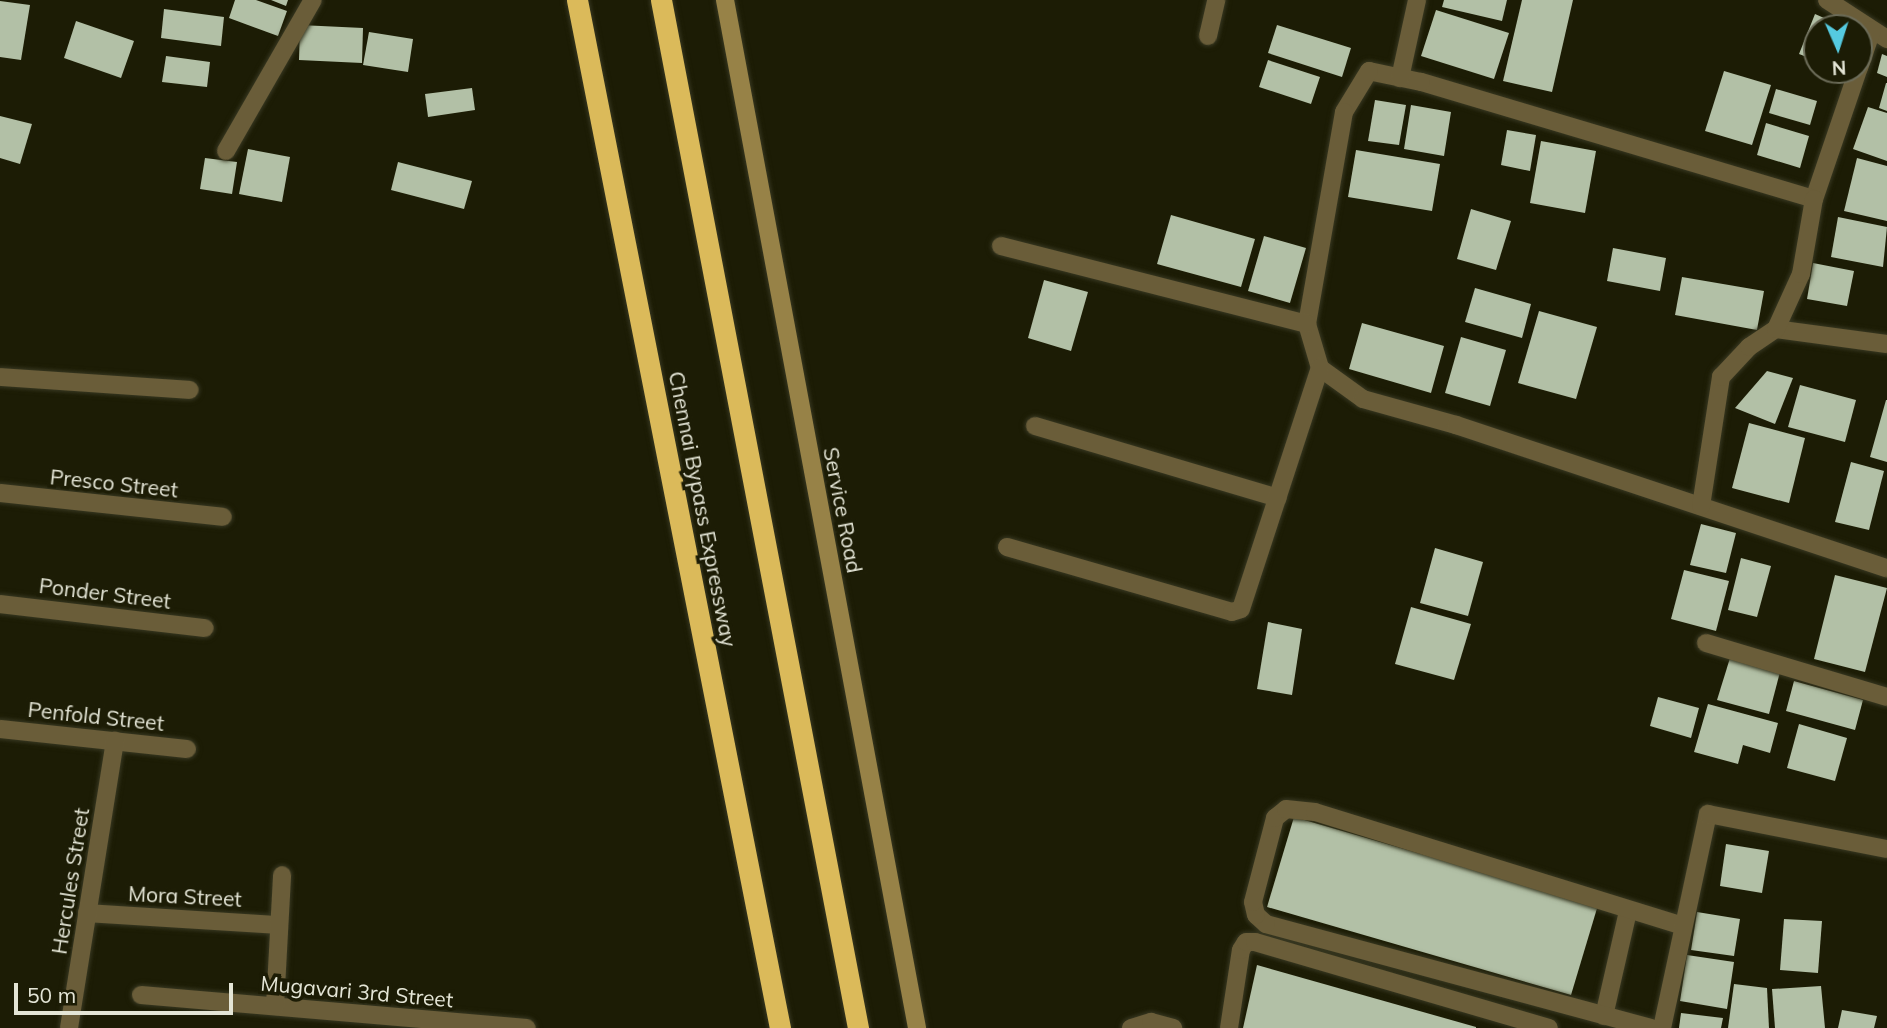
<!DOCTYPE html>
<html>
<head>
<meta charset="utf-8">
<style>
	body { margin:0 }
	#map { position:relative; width:1887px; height:1028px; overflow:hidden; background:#1c1c05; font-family:Mulish,sans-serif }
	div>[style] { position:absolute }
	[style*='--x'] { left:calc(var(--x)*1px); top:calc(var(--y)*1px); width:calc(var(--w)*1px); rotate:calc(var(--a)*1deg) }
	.building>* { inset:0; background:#b2c0a6 }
	.roads { filter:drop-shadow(0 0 2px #383822) drop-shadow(0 0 2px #383822) }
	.street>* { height:18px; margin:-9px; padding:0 9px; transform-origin:9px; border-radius:9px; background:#6a5d39 }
	.secondary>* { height:18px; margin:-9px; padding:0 9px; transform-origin:9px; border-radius:9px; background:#978247 }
	.highway>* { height:21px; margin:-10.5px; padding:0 10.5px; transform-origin:10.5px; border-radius:10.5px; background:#dbba5a }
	span { translate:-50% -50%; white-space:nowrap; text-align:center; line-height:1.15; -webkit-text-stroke:7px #1c1c05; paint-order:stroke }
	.street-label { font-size:21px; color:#e4e5d6 }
	.north { position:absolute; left:1803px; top:14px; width:70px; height:70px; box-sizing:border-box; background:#1c1c05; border:2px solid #6c6c59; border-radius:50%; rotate:177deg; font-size:19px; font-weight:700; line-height:28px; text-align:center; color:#e4e5d6 }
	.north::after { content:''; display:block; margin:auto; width:24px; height:32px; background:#55cae0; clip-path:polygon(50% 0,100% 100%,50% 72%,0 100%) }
	.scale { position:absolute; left:14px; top:983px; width:219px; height:32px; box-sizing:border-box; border:4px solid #e4e5d6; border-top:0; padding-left:9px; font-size:21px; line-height:24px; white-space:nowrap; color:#e4e5d6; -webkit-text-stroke:5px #1c1c05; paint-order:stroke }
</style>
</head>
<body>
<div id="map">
	<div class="building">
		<i style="clip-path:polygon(235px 0,256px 0,287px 11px,278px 36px,229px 18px)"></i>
		<i style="clip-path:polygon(271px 0,288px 0,286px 6px)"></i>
		<i style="clip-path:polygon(1444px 0,1507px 0,1502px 21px,1442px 7px)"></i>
		<i style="clip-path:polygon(1522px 0,1573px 0,1552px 92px,1503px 81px)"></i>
		<i style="clip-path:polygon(0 1px,30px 5px,21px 60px,0 57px)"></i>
		<i style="clip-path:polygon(164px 9px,224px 17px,221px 46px,161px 38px)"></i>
		<i style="clip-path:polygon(1436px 10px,1509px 33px,1494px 79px,1421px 56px)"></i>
		<i style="clip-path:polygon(1815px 14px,1840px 25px,1817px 28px,1817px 61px,1799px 54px)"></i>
		<i style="clip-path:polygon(76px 21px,134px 41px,121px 78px,64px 58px)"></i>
		<i style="clip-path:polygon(300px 25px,363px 28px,362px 63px,299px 60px)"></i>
		<i style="clip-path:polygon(1277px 25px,1351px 48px,1342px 77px,1268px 53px)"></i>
		<i style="clip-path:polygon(369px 32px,413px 39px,408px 72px,363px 65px)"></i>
		<i style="clip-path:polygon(1882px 54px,1887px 56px,1887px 77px,1877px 73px)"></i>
		<i style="clip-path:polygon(166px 56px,210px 62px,207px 87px,162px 82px)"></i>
		<i style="clip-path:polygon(1268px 60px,1320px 77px,1311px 104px,1259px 87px)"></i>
		<i style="clip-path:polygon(1724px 71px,1771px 85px,1752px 145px,1705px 131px)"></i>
		<i style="clip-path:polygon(1886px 83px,1887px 83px,1887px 111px,1879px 108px)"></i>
		<i style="clip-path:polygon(472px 88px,475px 110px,428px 117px,425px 94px)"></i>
		<i style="clip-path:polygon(1776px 89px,1817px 101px,1810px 125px,1769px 113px)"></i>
		<i style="clip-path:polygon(1375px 100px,1406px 105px,1399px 145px,1368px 141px)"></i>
		<i style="clip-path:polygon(1411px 105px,1451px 112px,1444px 156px,1404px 149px)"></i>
		<i style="clip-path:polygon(1868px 107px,1887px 113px,1887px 161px,1853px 149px)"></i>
		<i style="clip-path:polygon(0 116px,32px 124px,20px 164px,0 158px)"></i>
		<i style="clip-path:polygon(1766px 123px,1809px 136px,1800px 168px,1757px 155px)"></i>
		<i style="clip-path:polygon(1507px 130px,1536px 135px,1530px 171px,1501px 165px)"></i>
		<i style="clip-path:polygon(1541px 141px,1596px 151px,1585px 213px,1530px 203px)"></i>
		<i style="clip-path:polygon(248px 149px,290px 157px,282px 202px,239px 194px)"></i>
		<i style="clip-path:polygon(1356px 150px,1440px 164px,1432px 211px,1348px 197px)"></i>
		<i style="clip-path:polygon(205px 158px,237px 162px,232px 194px,200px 189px)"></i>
		<i style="clip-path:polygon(1857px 158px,1887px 166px,1887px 221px,1844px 211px)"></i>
		<i style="clip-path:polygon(398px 162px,472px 181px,464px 209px,391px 190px)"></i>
		<i style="clip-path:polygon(1471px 209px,1511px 221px,1496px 270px,1457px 259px)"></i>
		<i style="clip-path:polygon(1171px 215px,1255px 239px,1241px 287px,1157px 264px)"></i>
		<i style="clip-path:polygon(1838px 217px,1887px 227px,1883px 267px,1831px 257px)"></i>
		<i style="clip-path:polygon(1264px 236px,1306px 248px,1290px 303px,1248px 291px)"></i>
		<i style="clip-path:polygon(1613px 248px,1666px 258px,1660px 291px,1607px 281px)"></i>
		<i style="clip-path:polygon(1813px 263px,1854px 271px,1847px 306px,1807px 299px)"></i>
		<i style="clip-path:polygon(1682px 277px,1764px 291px,1757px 330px,1675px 315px)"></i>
		<i style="clip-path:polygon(1044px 280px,1088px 292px,1071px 351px,1028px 338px)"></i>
		<i style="clip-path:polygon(1475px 288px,1531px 304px,1522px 338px,1465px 322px)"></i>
		<i style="clip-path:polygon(1539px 311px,1597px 327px,1576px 399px,1518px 383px)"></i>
		<i style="clip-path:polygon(1362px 323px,1444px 346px,1431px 393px,1349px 369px)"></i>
		<i style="clip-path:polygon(1461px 337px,1506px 350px,1490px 406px,1445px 393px)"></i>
		<i style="clip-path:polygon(1767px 371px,1793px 378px,1775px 424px,1735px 408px)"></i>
		<i style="clip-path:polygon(1800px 385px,1856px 400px,1845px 442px,1788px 427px)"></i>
		<i style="clip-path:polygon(1886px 400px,1887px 400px,1887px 462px,1870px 457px)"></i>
		<i style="clip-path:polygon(1749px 423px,1805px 438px,1789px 503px,1732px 488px)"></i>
		<i style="clip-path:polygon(1851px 462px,1884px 471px,1869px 530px,1835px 522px)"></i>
		<i style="clip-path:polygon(1701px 524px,1736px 533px,1726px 573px,1690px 565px)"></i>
		<i style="clip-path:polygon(1435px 548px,1483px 562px,1468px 616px,1420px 603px)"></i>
		<i style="clip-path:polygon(1741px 558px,1771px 566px,1757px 617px,1728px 610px)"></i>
		<i style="clip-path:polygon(1684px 570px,1729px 581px,1716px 631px,1671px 619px)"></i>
		<i style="clip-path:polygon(1835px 575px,1887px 588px,1865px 672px,1814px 659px)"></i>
		<i style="clip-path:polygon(1411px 607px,1471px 624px,1454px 680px,1395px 664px)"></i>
		<i style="clip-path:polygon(1268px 622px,1302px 629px,1292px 695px,1257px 689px)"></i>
		<i style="clip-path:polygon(1730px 658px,1780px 672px,1769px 714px,1717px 700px)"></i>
		<i style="clip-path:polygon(1794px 681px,1863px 700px,1855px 730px,1786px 711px)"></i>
		<i style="clip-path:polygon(1658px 697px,1699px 708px,1691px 738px,1650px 726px)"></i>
		<i style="clip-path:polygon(1708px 704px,1778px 723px,1770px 753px,1743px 745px,1738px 764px,1694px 752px)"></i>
		<i style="clip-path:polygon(1799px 724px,1847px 738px,1835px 781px,1787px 768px)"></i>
		<i style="clip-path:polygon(1294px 817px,1598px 905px,1571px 995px,1267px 907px)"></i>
		<i style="clip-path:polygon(1726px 844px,1769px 851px,1762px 893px,1720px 886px)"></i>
		<i style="clip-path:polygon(1697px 912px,1740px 919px,1734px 956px,1691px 950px)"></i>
		<i style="clip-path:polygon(1784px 919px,1822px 921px,1818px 973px,1780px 970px)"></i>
		<i style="clip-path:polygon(1687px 955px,1734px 962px,1727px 1009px,1680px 1001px)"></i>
		<i style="clip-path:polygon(1257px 965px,1476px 1027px,1476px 1028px,1243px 1028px)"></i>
		<i style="clip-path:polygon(1734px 984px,1767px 988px,1769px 1028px,1728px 1028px)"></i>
		<i style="clip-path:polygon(1821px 986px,1825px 1028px,1775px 1028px,1772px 989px)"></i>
		<i style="clip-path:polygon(1842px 1010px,1877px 1016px,1874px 1028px,1838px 1028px)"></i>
		<i style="clip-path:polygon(1681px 1013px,1723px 1018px,1721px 1028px,1679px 1028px)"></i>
	</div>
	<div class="roads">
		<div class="street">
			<i style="--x:1827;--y:0;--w:72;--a:33"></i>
			<i style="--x:1208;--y:36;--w:37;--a:-77"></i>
			<i style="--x:1859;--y:68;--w:40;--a:-71.1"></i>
			<i style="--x:1858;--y:70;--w:136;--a:108.8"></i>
			<i style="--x:1814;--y:199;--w:410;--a:-163.4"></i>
			<i style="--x:1421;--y:82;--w:53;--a:-168.1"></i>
			<i style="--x:1369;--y:71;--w:48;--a:121.4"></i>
			<i style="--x:1344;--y:112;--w:215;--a:99.9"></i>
			<i style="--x:1307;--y:324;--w:46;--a:73.5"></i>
			<i style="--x:1320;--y:368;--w:53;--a:35.8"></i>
			<i style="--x:1363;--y:399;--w:97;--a:15.6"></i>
			<i style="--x:1456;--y:425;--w:454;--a:18.4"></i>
			<i style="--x:1400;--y:78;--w:80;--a:-77.7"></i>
			<i style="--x:226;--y:151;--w:174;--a:-60.1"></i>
			<i style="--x:1001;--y:246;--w:316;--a:14.3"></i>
			<i style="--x:1776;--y:329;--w:112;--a:7.7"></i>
			<i style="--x:0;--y:377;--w:190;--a:3.9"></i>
			<i style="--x:1035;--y:426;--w:253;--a:16.5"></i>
			<i style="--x:0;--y:493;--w:224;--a:6.1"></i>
			<i style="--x:1701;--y:506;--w:131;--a:-81.2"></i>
			<i style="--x:1721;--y:377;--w:41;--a:-47"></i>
			<i style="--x:1749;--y:347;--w:32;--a:-34"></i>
			<i style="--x:1776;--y:329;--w:60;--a:-65.6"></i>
			<i style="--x:1801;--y:274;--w:76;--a:-80.2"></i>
			<i style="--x:1007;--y:547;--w:234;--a:16.1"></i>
			<i style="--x:1232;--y:612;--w:9;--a:-18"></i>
			<i style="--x:1241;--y:609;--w:254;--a:-71.9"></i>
			<i style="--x:0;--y:604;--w:206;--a:6.7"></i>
			<i style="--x:1706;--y:643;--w:189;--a:16.6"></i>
			<i style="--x:0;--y:729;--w:188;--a:6.1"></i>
			<i style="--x:87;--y:913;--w:192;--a:3.6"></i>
			<i style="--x:141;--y:995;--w:387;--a:4.9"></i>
			<i style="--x:275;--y:1006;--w:131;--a:-86.9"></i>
			<i style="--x:1604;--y:1016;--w:108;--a:-77.1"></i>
			<i style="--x:69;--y:1028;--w:291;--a:-80.9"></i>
			<i style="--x:1131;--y:1028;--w:21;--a:-17"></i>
			<i style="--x:1151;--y:1022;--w:23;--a:15"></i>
			<i style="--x:1229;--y:1028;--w:79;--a:-81.3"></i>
			<i style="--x:1241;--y:950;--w:9;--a:-58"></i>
			<i style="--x:1246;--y:942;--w:9;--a:0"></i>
			<i style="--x:1255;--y:942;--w:306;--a:16.3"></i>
			<i style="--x:1651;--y:1028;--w:399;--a:-164.9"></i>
			<i style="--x:1266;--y:924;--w:13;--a:-138"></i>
			<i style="--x:1256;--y:915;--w:13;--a:-103"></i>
			<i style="--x:1253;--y:902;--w:87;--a:-75.3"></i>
			<i style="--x:1275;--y:818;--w:14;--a:-39"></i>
			<i style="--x:1286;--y:809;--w:29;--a:6"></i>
			<i style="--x:1315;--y:812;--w:385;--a:17.2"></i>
			<i style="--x:1662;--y:1028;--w:219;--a:-77.9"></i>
			<i style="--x:1708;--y:814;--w:182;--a:11.1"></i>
		</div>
		<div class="secondary">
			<i style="--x:725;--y:0;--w:1046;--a:79.42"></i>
		</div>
		<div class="highway">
			<i style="--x:577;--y:0;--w:1048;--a:78.83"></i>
			<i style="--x:661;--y:0;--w:1047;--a:79.15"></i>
		</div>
	</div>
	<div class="street-label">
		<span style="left:114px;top:483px;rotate:6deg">Presco Street</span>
		<span style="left:703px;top:509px;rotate:79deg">Chennai Bypass Expressway</span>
		<span style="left:843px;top:510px;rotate:79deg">Service Road</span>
		<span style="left:105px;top:593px;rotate:7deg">Ponder Street</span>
		<span style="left:96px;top:716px;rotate:6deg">Penfold Street</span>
		<span style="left:70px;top:881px;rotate:-81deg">Hercules Street</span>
		<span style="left:185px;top:896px;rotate:3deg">Mora Street</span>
		<span style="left:357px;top:991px;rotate:5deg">Mugavari 3rd Street</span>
	</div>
	<div class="north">N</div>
	<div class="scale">50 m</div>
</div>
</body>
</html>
